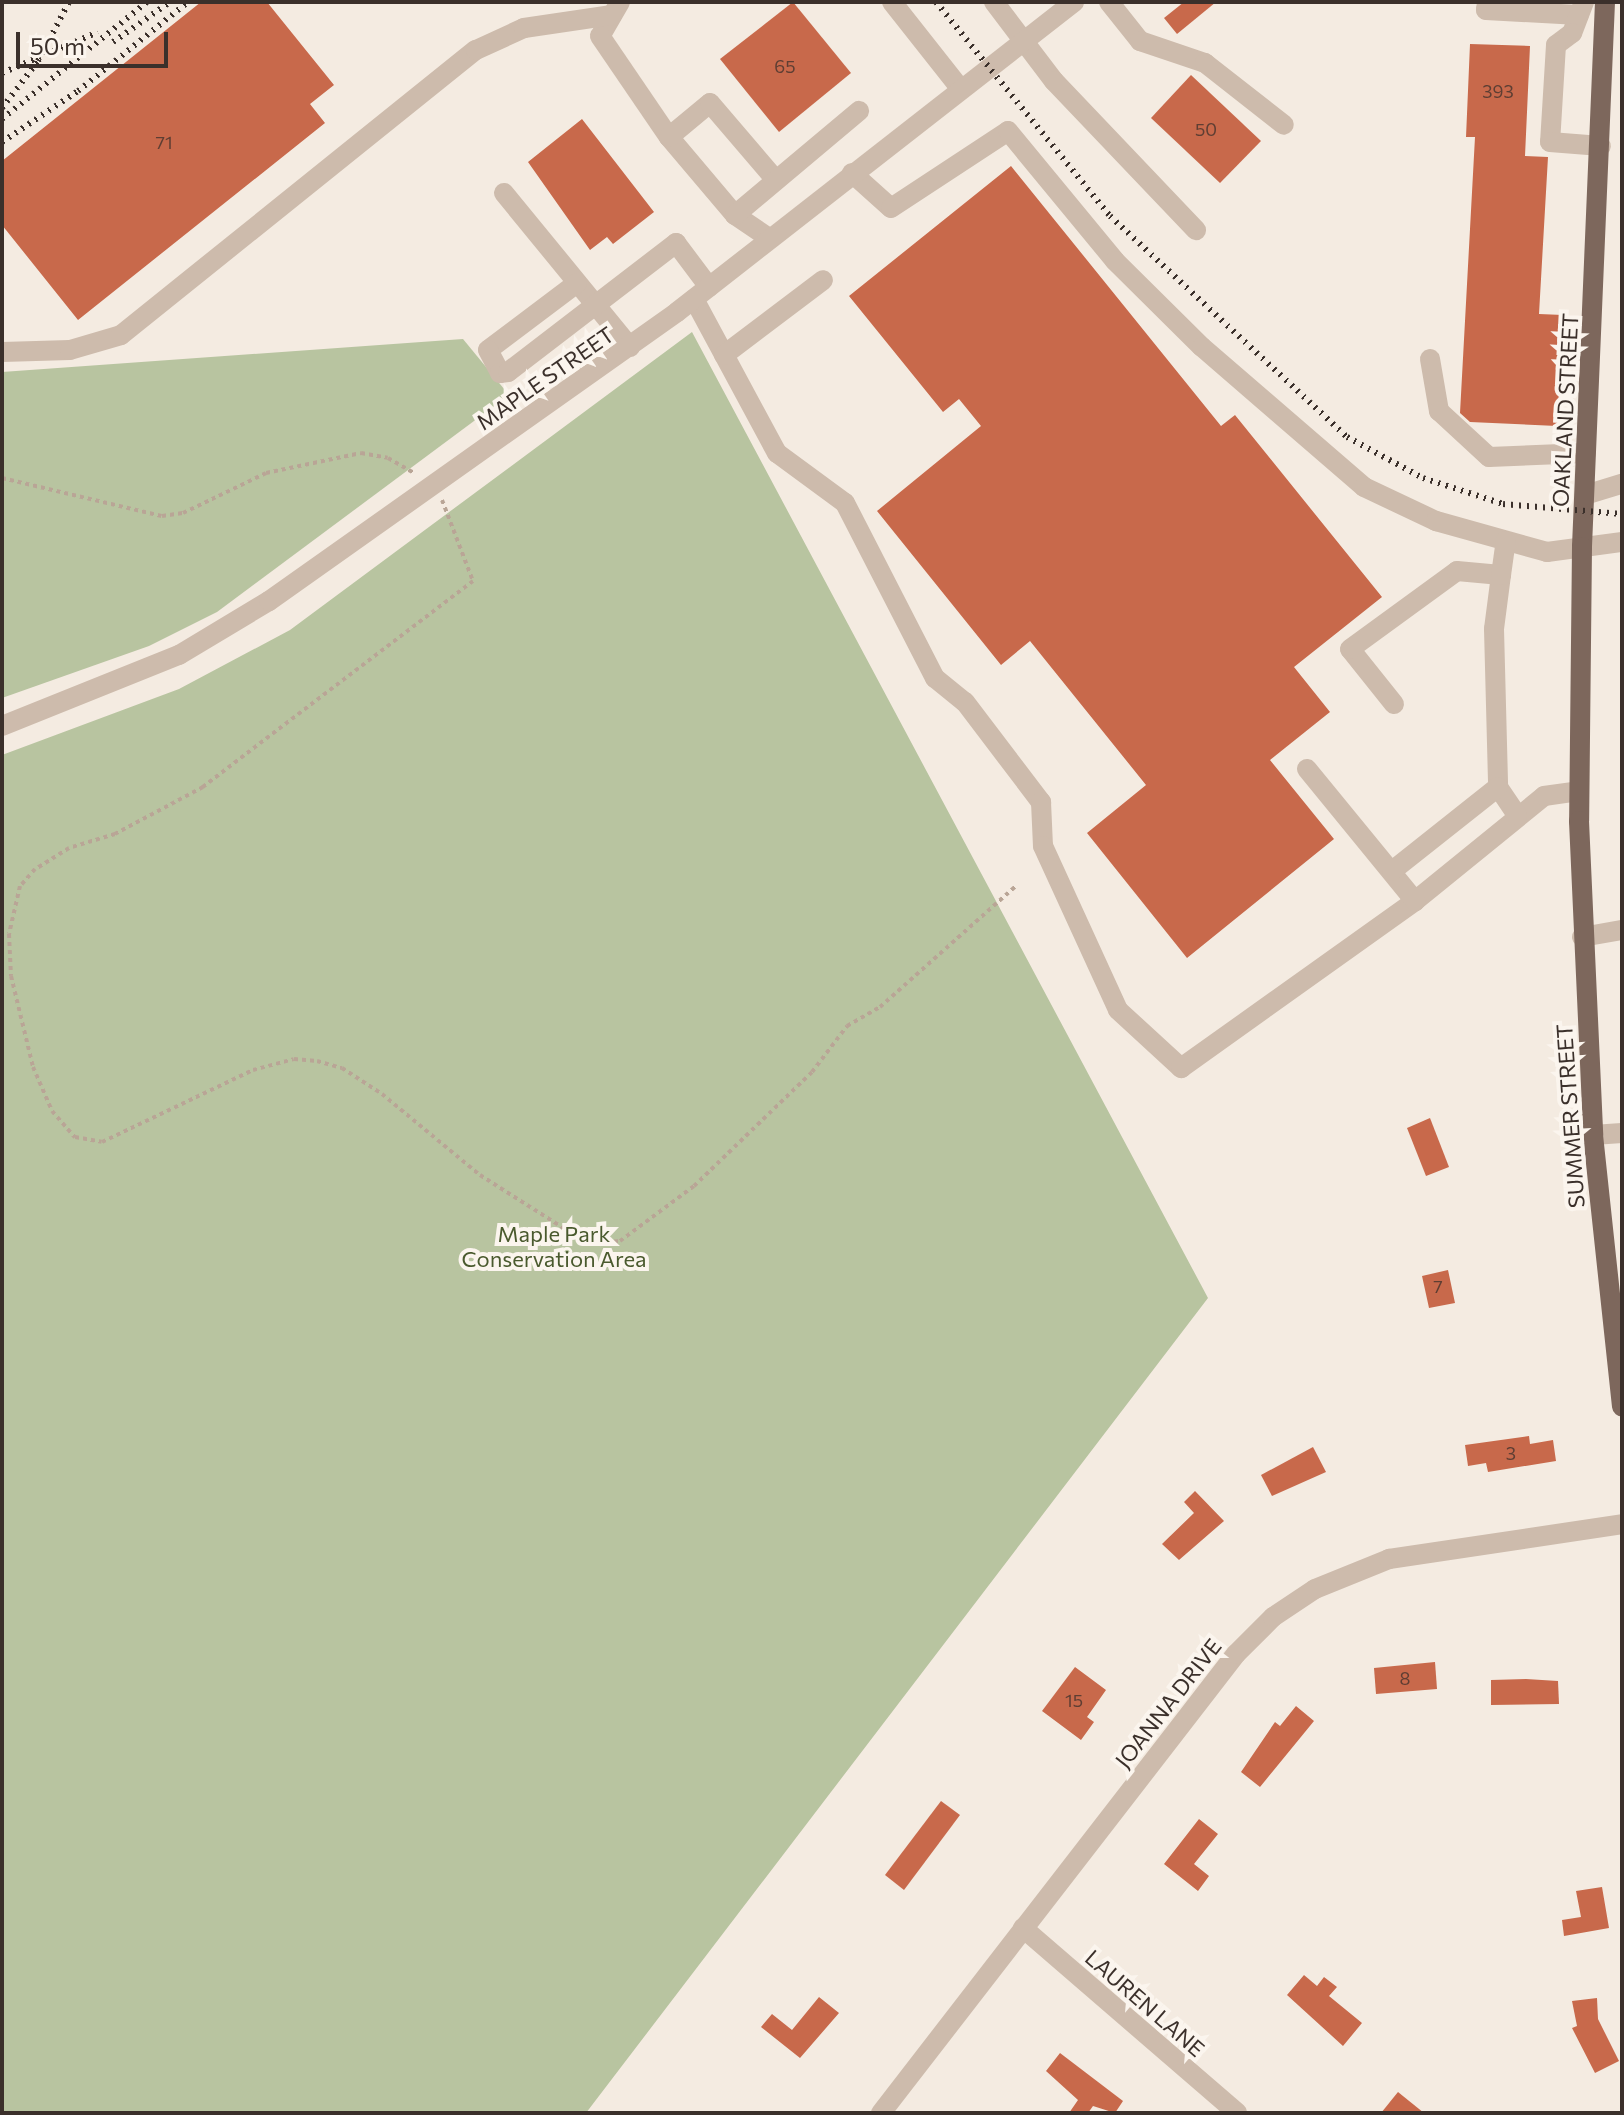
<!DOCTYPE html>
<html>
<head>
<meta charset="utf-8">
<style>
	body { margin:0 }
	#map { position:relative; width:1624px; height:2115px; overflow:hidden; background:#f4ebe1; font-family:Commissioner,sans-serif }
	div>[style] { position:absolute }
	[style*='--x'] { left:calc(var(--x)*1px); top:calc(var(--y)*1px); width:calc(var(--w)*1px); rotate:calc(var(--a)*1deg) }
	.green>* { inset:0; background:#b8c4a0 }
	.building>* { inset:0; background:#c8694b }
	.path>* { height:4px; margin-top:-2px; transform-origin:0; background:repeating-linear-gradient(90deg,#b9a596 0 4px,transparent 0 8px) }
	.minor>* { height:20px; margin:-10px; padding:0 10px; transform-origin:10px; border-radius:10px; background:#cdbbac }
	.major>* { height:20px; margin:-10px; padding:0 10px; transform-origin:10px; border-radius:10px; background:#7d675c }
	.rail>* { height:6px; margin-top:-3px; transform-origin:0; background:repeating-linear-gradient(90deg,#3b302b 0 2px,transparent 0 8px) }
	span { translate:-50% -50%; white-space:nowrap; text-align:center; line-height:1.15; -webkit-text-stroke:8px #fbf5ee; paint-order:stroke }
	.number-label { font-size:18px; color:#5e3e33 }
	.number-label span { -webkit-text-stroke-width:0 }
	.street-label { font-size:22px; color:#3b302b }
	.park-label { font-size:22px; color:#4a5a2e }
	.frame { position:absolute; inset:0; border:4px solid #3b302b; pointer-events:none }
	.scale { position:absolute; left:16px; top:32px; width:152px; height:36px; box-sizing:border-box; border:4px solid #3b302b; border-top:0; padding-left:10px; font-size:24px; line-height:28px; white-space:nowrap; color:#3b302b; -webkit-text-stroke:6px #fbf5ee; paint-order:stroke }
</style>
</head>
<body>
<div id="map">
	<div class="green">
		<i style="clip-path:polygon(692px 332px,1208px 1298px,586px 2113px,2px 2113px,2px 755px,179px 689px,290px 630px)"></i>
		<i style="clip-path:polygon(463px 339px,509px 395px,217px 612px,149px 646px,2px 698px,2px 372px)"></i>
	</div>
	<div class="building">
		<i style="clip-path:polygon(201px 2px,267px 2px,334px 85px,310px 104px,325px 123px,78px 320px,2px 225px,2px 161px)"></i>
		<i style="clip-path:polygon(793px 2px,851px 73px,779px 132px,720px 59px)"></i>
		<i style="clip-path:polygon(1184px 2px,1216px 2px,1177px 34px,1164px 18px)"></i>
		<i style="clip-path:polygon(1470px 44px,1530px 46px,1525px 156px,1548px 157px,1539px 314px,1563px 315px,1557px 426px,1470px 422px,1460px 413px,1475px 137px,1466px 137px)"></i>
		<i style="clip-path:polygon(1191px 75px,1261px 141px,1220px 183px,1151px 118px)"></i>
		<i style="clip-path:polygon(582px 119px,654px 212px,613px 244px,607px 237px,590px 250px,528px 162px)"></i>
		<i style="clip-path:polygon(1011px 166px,1221px 426px,1235px 415px,1382px 597px,1294px 667px,1330px 712px,1270px 760px,1334px 839px,1187px 958px,1087px 833px,1146px 785px,1030px 641px,1001px 665px,877px 511px,981px 426px,959px 399px,943px 412px,849px 296px)"></i>
		<i style="clip-path:polygon(1430px 1118px,1449px 1167px,1426px 1176px,1407px 1128px)"></i>
		<i style="clip-path:polygon(1448px 1270px,1455px 1303px,1429px 1308px,1422px 1276px)"></i>
		<i style="clip-path:polygon(1529px 1436px,1530px 1444px,1553px 1440px,1556px 1461px,1488px 1472px,1486px 1463px,1468px 1466px,1465px 1445px)"></i>
		<i style="clip-path:polygon(1313px 1447px,1326px 1472px,1272px 1496px,1261px 1475px)"></i>
		<i style="clip-path:polygon(1195px 1491px,1224px 1521px,1179px 1560px,1162px 1544px,1194px 1513px,1184px 1502px)"></i>
		<i style="clip-path:polygon(1435px 1662px,1437px 1689px,1376px 1694px,1374px 1668px)"></i>
		<i style="clip-path:polygon(1075px 1667px,1106px 1690px,1087px 1717px,1094px 1722px,1081px 1740px,1042px 1711px)"></i>
		<i style="clip-path:polygon(1526px 1679px,1558px 1681px,1559px 1704px,1491px 1705px,1491px 1680px)"></i>
		<i style="clip-path:polygon(1296px 1706px,1314px 1721px,1260px 1787px,1241px 1772px,1275px 1722px,1280px 1726px)"></i>
		<i style="clip-path:polygon(941px 1801px,960px 1815px,904px 1890px,885px 1875px)"></i>
		<i style="clip-path:polygon(1199px 1819px,1218px 1834px,1194px 1864px,1209px 1876px,1198px 1891px,1164px 1864px)"></i>
		<i style="clip-path:polygon(1602px 1887px,1609px 1928px,1564px 1936px,1562px 1920px,1581px 1917px,1576px 1891px)"></i>
		<i style="clip-path:polygon(1304px 1975px,1317px 1986px,1324px 1977px,1337px 1987px,1329px 1996px,1362px 2023px,1343px 2046px,1287px 1995px)"></i>
		<i style="clip-path:polygon(819px 1997px,839px 2013px,800px 2058px,761px 2027px,772px 2014px,792px 2030px)"></i>
		<i style="clip-path:polygon(1597px 1998px,1598px 2019px,1619px 2061px,1595px 2073px,1572px 2028px,1577px 2026px,1572px 2001px)"></i>
		<i style="clip-path:polygon(1060px 2053px,1123px 2101px,1115px 2113px,1093px 2106px,1088px 2113px,1069px 2113px,1078px 2100px,1046px 2071px)"></i>
		<i style="clip-path:polygon(1398px 2092px,1424px 2113px,1381px 2113px)"></i>
	</div>
	<div class="path">
		<i style="--x:2;--y:478;--w:164;--a:13.4"></i>
		<i style="--x:162;--y:516;--w:21;--a:-8"></i>
		<i style="--x:183;--y:513;--w:92;--a:-25.7"></i>
		<i style="--x:266;--y:473;--w:97;--a:-11.9"></i>
		<i style="--x:361;--y:453;--w:27;--a:10"></i>
		<i style="--x:388;--y:458;--w:30;--a:30"></i>
		<i style="--x:442;--y:500;--w:87;--a:69.1"></i>
		<i style="--x:473;--y:581;--w:340;--a:142.7"></i>
		<i style="--x:203;--y:787;--w:100;--a:151.9"></i>
		<i style="--x:115;--y:834;--w:48;--a:163.1"></i>
		<i style="--x:69;--y:848;--w:40;--a:148"></i>
		<i style="--x:35;--y:869;--w:23;--a:131"></i>
		<i style="--x:20;--y:886;--w:49;--a:102.9"></i>
		<i style="--x:9;--y:934;--w:42;--a:87.3"></i>
		<i style="--x:11;--y:976;--w:94;--a:76.4"></i>
		<i style="--x:33;--y:1067;--w:48;--a:66.6"></i>
		<i style="--x:52;--y:1111;--w:35;--a:49"></i>
		<i style="--x:75;--y:1137;--w:27;--a:10"></i>
		<i style="--x:102;--y:1142;--w:167;--a:-25.5"></i>
		<i style="--x:253;--y:1070;--w:42;--a:-15"></i>
		<i style="--x:294;--y:1059;--w:23;--a:5"></i>
		<i style="--x:317;--y:1061;--w:26;--a:16"></i>
		<i style="--x:342;--y:1068;--w:48;--a:33"></i>
		<i style="--x:382;--y:1094;--w:127;--a:39.6"></i>
		<i style="--x:480;--y:1175;--w:114;--a:32.4"></i>
		<i style="--x:576;--y:1236;--w:23;--a:18"></i>
		<i style="--x:598;--y:1243;--w:22;--a:-5"></i>
		<i style="--x:620;--y:1241;--w:92;--a:-36.6"></i>
		<i style="--x:694;--y:1186;--w:164;--a:-44"></i>
		<i style="--x:812;--y:1072;--w:58;--a:-52.7"></i>
		<i style="--x:847;--y:1026;--w:38;--a:-30"></i>
		<i style="--x:880;--y:1007;--w:182;--a:-41.7"></i>
	</div>
	<div class="minor">
		<i style="--x:620;--y:2;--w:39;--a:120"></i>
		<i style="--x:600;--y:36;--w:122;--a:55.7"></i>
		<i style="--x:669;--y:137;--w:102;--a:49.8"></i>
		<i style="--x:735;--y:215;--w:41;--a:34.1"></i>
		<i style="--x:892;--y:2;--w:110;--a:51.7"></i>
		<i style="--x:994;--y:2;--w:99;--a:52.8"></i>
		<i style="--x:1054;--y:81;--w:206;--a:46.4"></i>
		<i style="--x:1109;--y:2;--w:50;--a:51.5"></i>
		<i style="--x:1140;--y:41;--w:69;--a:18.7"></i>
		<i style="--x:1205;--y:63;--w:100;--a:38.1"></i>
		<i style="--x:1487;--y:2;--w:8;--a:97"></i>
		<i style="--x:1486;--y:10;--w:93;--a:3.1"></i>
		<i style="--x:1584;--y:2;--w:33;--a:111"></i>
		<i style="--x:1572;--y:33;--w:20;--a:143"></i>
		<i style="--x:1556;--y:45;--w:97;--a:93.5"></i>
		<i style="--x:1550;--y:142;--w:51;--a:4.5"></i>
		<i style="--x:669;--y:137;--w:53;--a:-39.7"></i>
		<i style="--x:710;--y:103;--w:100;--a:49.5"></i>
		<i style="--x:852;--y:173;--w:52;--a:41.9"></i>
		<i style="--x:891;--y:208;--w:140;--a:-33.3"></i>
		<i style="--x:1008;--y:131;--w:168;--a:50.5"></i>
		<i style="--x:1115;--y:261;--w:122;--a:44.7"></i>
		<i style="--x:1202;--y:347;--w:214;--a:40.8"></i>
		<i style="--x:1364;--y:487;--w:80;--a:25.3"></i>
		<i style="--x:1436;--y:521;--w:115;--a:15.6"></i>
		<i style="--x:1547;--y:552;--w:76;--a:-7.6"></i>
		<i style="--x:504;--y:193;--w:199;--a:50.7"></i>
		<i style="--x:735;--y:215;--w:162;--a:-40"></i>
		<i style="--x:577;--y:283;--w:111;--a:143"></i>
		<i style="--x:488;--y:350;--w:26;--a:62"></i>
		<i style="--x:500;--y:373;--w:8;--a:-7"></i>
		<i style="--x:508;--y:372;--w:212;--a:-37.5"></i>
		<i style="--x:676;--y:243;--w:55;--a:53.1"></i>
		<i style="--x:694;--y:299;--w:175;--a:61.7"></i>
		<i style="--x:777;--y:453;--w:84;--a:36.3"></i>
		<i style="--x:845;--y:503;--w:197;--a:62.8"></i>
		<i style="--x:935;--y:678;--w:38;--a:39"></i>
		<i style="--x:965;--y:702;--w:126;--a:52.8"></i>
		<i style="--x:1041;--y:802;--w:44;--a:87.4"></i>
		<i style="--x:1043;--y:846;--w:180;--a:65.4"></i>
		<i style="--x:1118;--y:1010;--w:86;--a:42.6"></i>
		<i style="--x:1181;--y:1068;--w:287;--a:-35.5"></i>
		<i style="--x:1415;--y:901;--w:166;--a:-39.1"></i>
		<i style="--x:1544;--y:796;--w:35;--a:-8"></i>
		<i style="--x:2;--y:352;--w:68;--a:-1.7"></i>
		<i style="--x:70;--y:350;--w:53;--a:-16.4"></i>
		<i style="--x:121;--y:335;--w:455;--a:-38.8"></i>
		<i style="--x:476;--y:50;--w:53;--a:-24.6"></i>
		<i style="--x:524;--y:28;--w:89;--a:-8.4"></i>
		<i style="--x:724;--y:355;--w:124;--a:-37.1"></i>
		<i style="--x:1430;--y:359;--w:53;--a:80.2"></i>
		<i style="--x:1439;--y:411;--w:68;--a:42.6"></i>
		<i style="--x:1489;--y:457;--w:97;--a:-2.4"></i>
		<i style="--x:1585;--y:495;--w:39;--a:-17"></i>
		<i style="--x:1501;--y:575;--w:54;--a:97.4"></i>
		<i style="--x:1494;--y:629;--w:158;--a:88.5"></i>
		<i style="--x:1498;--y:787;--w:34;--a:56"></i>
		<i style="--x:1394;--y:704;--w:70;--a:-128.7"></i>
		<i style="--x:1350;--y:649;--w:132;--a:-36.1"></i>
		<i style="--x:1457;--y:571;--w:44;--a:5.2"></i>
		<i style="--x:1501;--y:575;--w:34;--a:-82"></i>
		<i style="--x:2;--y:726;--w:191;--a:-21.9"></i>
		<i style="--x:179;--y:655;--w:105;--a:-31"></i>
		<i style="--x:269;--y:601;--w:500;--a:-35.3"></i>
		<i style="--x:677;--y:312;--w:504;--a:-37.98"></i>
		<i style="--x:1307;--y:769;--w:171;--a:50.7"></i>
		<i style="--x:1392;--y:871;--w:135;--a:-38.4"></i>
		<i style="--x:1582;--y:937;--w:41;--a:-9.9"></i>
		<i style="--x:1593;--y:1135;--w:29;--a:-4"></i>
		<i style="--x:1023;--y:1928;--w:283;--a:40.8"></i>
		<i style="--x:881;--y:2113;--w:580;--a:-52.28"></i>
		<i style="--x:1236;--y:1654;--w:52;--a:-45"></i>
		<i style="--x:1273;--y:1617;--w:50;--a:-33.7"></i>
		<i style="--x:1315;--y:1589;--w:80;--a:-22.1"></i>
		<i style="--x:1389;--y:1559;--w:236;--a:-8.5"></i>
	</div>
	<div class="major">
		<i style="--x:1605;--y:2;--w:545;--a:92.42"></i>
		<i style="--x:1582;--y:547;--w:274;--a:90.6"></i>
		<i style="--x:1579;--y:821;--w:314;--a:87.4"></i>
		<i style="--x:1593;--y:1135;--w:273;--a:83.9"></i>
	</div>
	<div class="rail">
		<i style="--x:936;--y:2;--w:276;--a:50.9"></i>
		<i style="--x:1110;--y:216;--w:324;--a:43"></i>
		<i style="--x:1347;--y:437;--w:86;--a:28.3"></i>
		<i style="--x:1423;--y:478;--w:84;--a:18"></i>
		<i style="--x:1503;--y:504;--w:119;--a:4.8"></i>
		<i style="--x:113;--y:42;--w:70;--a:-35.1"></i>
		<i style="--x:2;--y:73;--w:104;--a:-23.1"></i>
		<i style="--x:2;--y:108;--w:59;--a:-52.5"></i>
		<i style="--x:38;--y:61;--w:67;--a:-62.3"></i>
		<i style="--x:2;--y:119;--w:186;--a:-38.9"></i>
		<i style="--x:2;--y:142;--w:92;--a:-33.9"></i>
		<i style="--x:78;--y:91;--w:141;--a:-39"></i>
	</div>
	<div class="number-label">
		<span style="left:785px;top:66px">65</span>
		<span style="left:1498px;top:91px">393</span>
		<span style="left:1206px;top:129px">50</span>
		<span style="left:164px;top:142px">71</span>
		<span style="left:1438px;top:1286px">7</span>
		<span style="left:1511px;top:1453px">3</span>
		<span style="left:1405px;top:1678px">8</span>
		<span style="left:1074px;top:1700px">15</span>
	</div>
	<div class="street-label">
		<span style="left:545px;top:378px;rotate:-35deg">MAPLE STREET</span>
		<span style="left:1565px;top:410px;rotate:-87deg">OAKLAND STREET</span>
		<span style="left:1570px;top:1116px;rotate:-94deg">SUMMER STREET</span>
		<span style="left:1168px;top:1703px;rotate:-52deg">JOANNA DRIVE</span>
		<span style="left:1145px;top:2003px;rotate:41deg">LAUREN LANE</span>
	</div>
	<div class="park-label">
		<span style="left:554px;top:1246px">Maple Park<br>Conservation Area</span>
	</div>
	<div class="frame"></div>
	<div class="scale">50 m</div>
</div>
</body>
</html>
